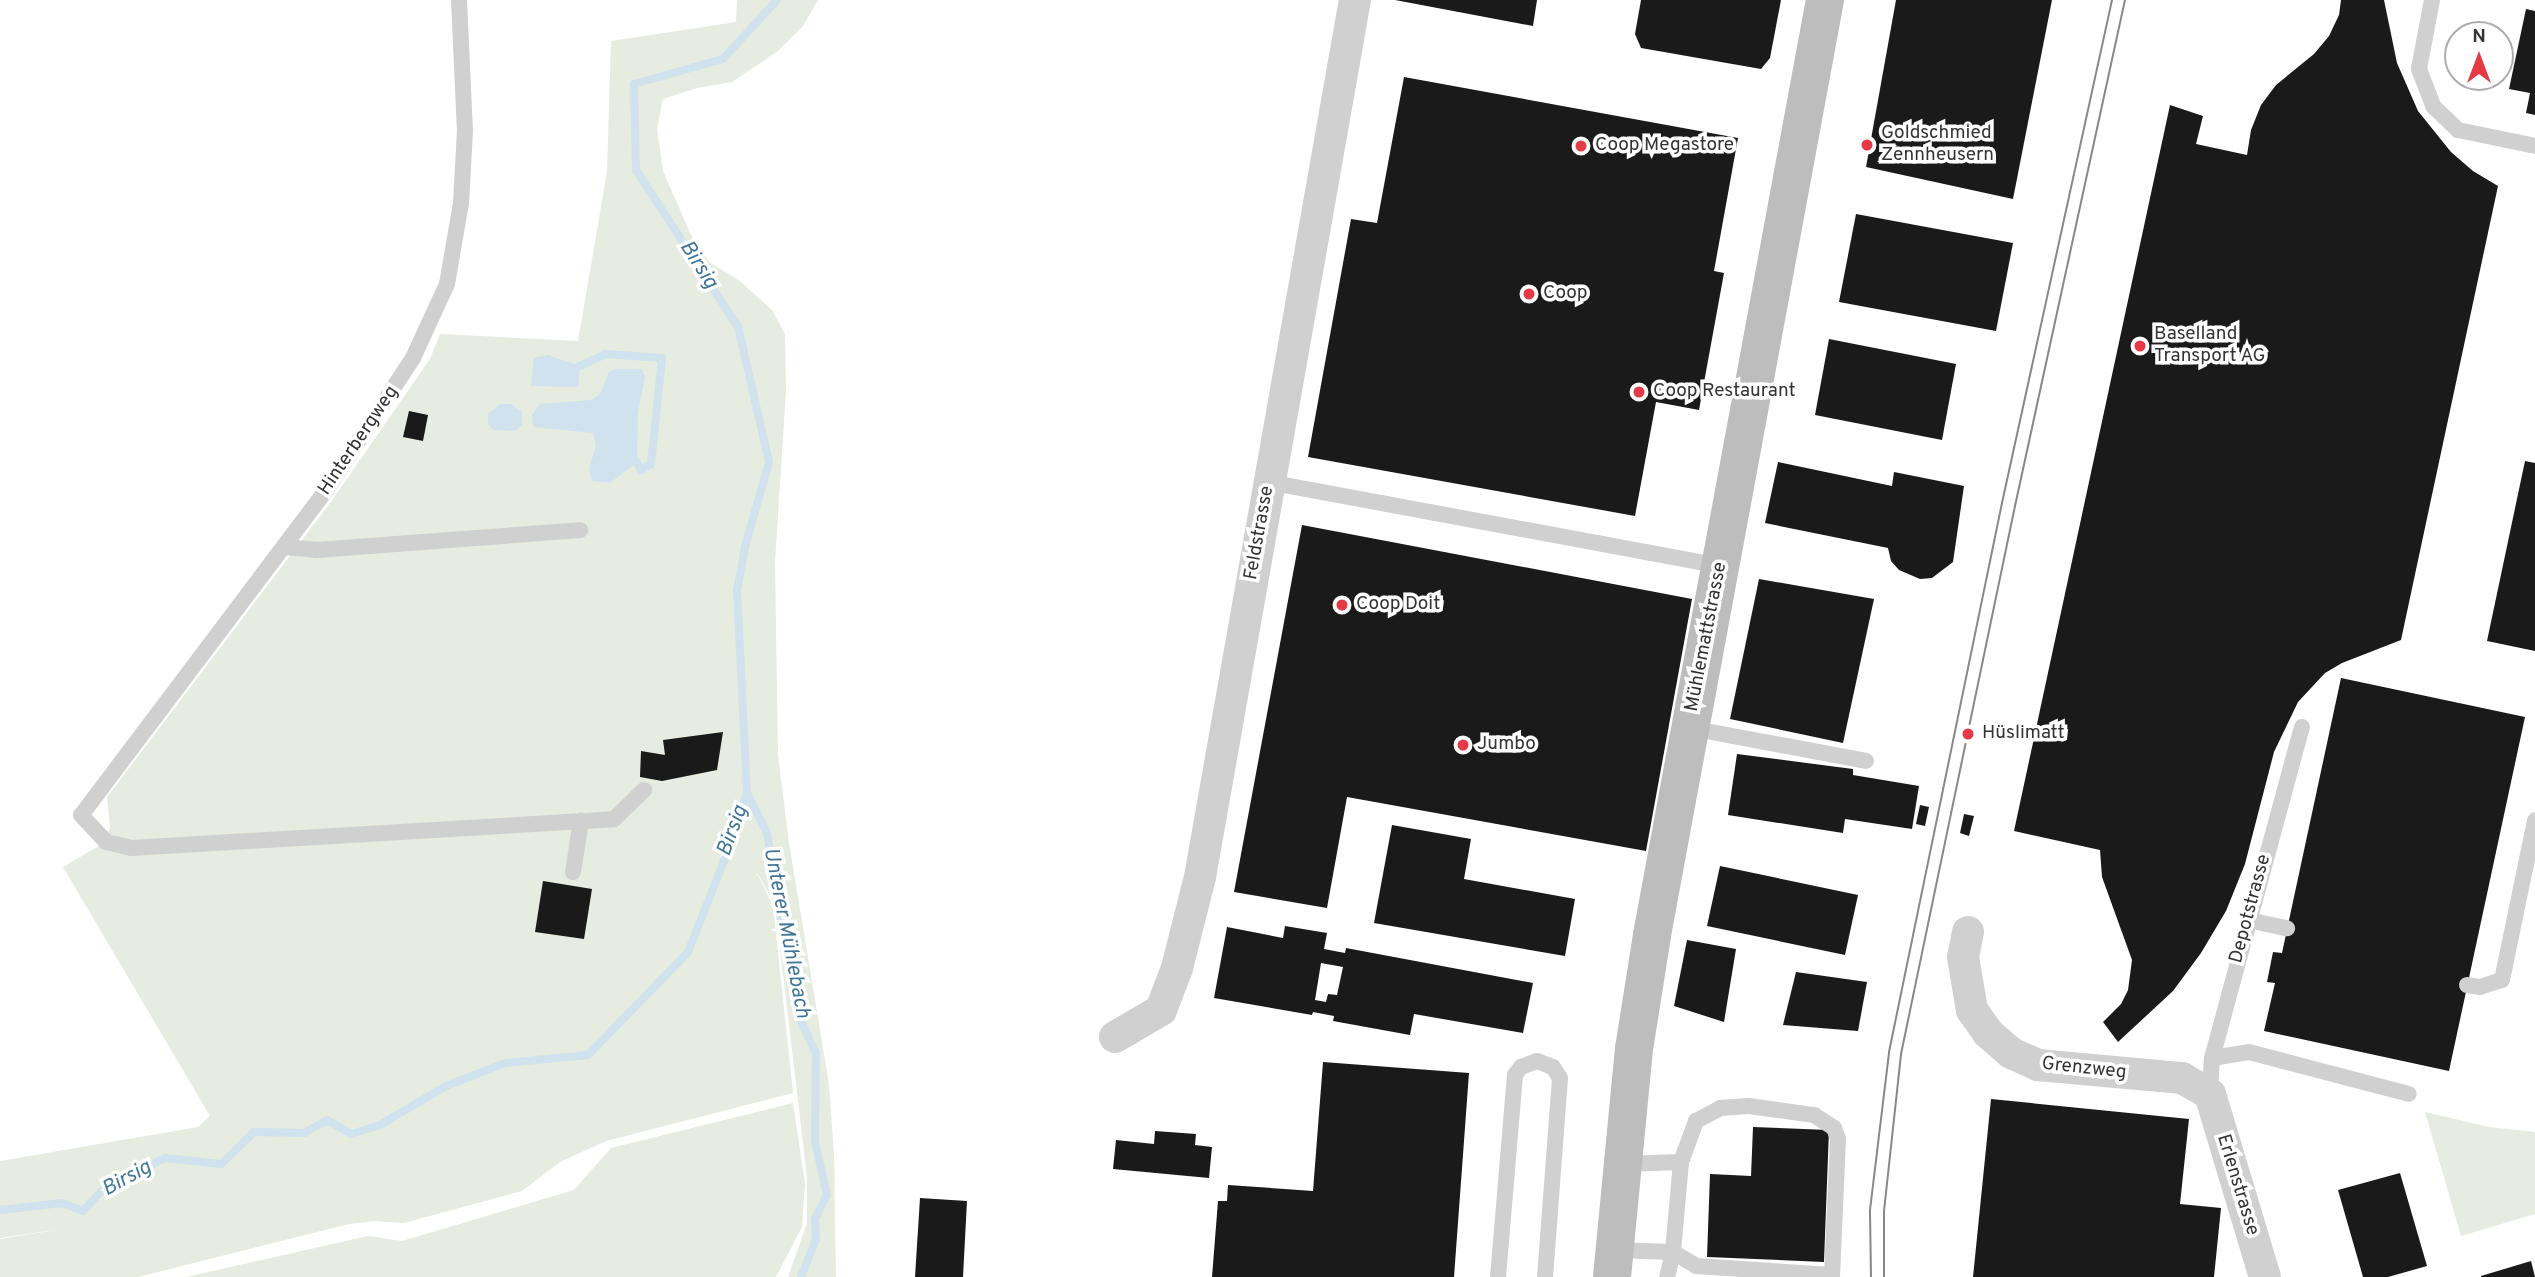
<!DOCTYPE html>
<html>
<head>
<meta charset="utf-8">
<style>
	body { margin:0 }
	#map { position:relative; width:2535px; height:1277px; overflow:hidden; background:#fff; font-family:Overpass,sans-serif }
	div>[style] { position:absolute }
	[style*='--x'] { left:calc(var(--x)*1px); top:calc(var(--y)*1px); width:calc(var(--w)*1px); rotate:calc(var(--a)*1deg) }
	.green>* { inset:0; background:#e6ecdf }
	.water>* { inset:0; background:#cfe2ee }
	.stream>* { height:8px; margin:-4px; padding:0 4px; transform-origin:4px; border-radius:4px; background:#cfe2ee }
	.building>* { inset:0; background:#1a1a1a }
	.lane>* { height:16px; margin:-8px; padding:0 8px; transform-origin:8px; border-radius:8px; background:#d0d0d0 }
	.street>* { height:32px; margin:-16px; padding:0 16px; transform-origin:16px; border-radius:16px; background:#d0d0d0 }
	.secondary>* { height:38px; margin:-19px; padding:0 19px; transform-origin:19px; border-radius:19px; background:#bdbdbd }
	.tram>* { height:2px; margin:-1px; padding:0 1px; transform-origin:1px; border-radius:1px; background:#888 }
	.dots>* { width:19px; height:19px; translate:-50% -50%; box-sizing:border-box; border:4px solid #fff; border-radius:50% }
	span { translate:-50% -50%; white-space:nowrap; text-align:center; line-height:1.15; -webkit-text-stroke:7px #fff; paint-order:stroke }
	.poi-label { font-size:19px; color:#333 }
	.left { translate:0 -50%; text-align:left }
	.street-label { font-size:19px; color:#333 }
	.water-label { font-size:21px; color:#3f7597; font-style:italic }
	.north { position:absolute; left:2444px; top:21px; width:70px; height:70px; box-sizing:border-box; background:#fff; border:2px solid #adadad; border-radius:50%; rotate:0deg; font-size:19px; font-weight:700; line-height:28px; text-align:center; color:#333 }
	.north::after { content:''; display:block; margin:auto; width:24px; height:32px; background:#e63946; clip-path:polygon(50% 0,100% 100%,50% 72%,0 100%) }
</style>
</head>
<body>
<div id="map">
	<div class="green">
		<i style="clip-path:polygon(737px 0,818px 0,803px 26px,778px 51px,732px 82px,697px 88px,663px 99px,657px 128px,663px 171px,691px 235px,709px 262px,740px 281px,772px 310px,785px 334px,786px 391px,775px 562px,778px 755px,789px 843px,829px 1084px,834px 1155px,836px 1277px,788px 1277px,807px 1223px,807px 1177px,775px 906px,758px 874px,751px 878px,758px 875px,773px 906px,793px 1093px,606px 1141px,560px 1162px,522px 1191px,404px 1223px,374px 1221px,349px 1224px,138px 1277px,0 1277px,0 1239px,69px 1228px,0 1238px,0 1161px,198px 1127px,210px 1116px,63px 867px,99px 846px,106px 838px,110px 828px,107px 797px,333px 499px,430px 359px,440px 334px,578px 341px,607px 172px,611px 41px,736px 22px)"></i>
		<i style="clip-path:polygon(793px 1103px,805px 1184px,802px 1227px,776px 1277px,186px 1277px,368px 1236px,402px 1241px,574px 1190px,611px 1148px)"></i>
		<i style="clip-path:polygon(2425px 1112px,2489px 1127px,2535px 1132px,2535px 1214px,2461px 1236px)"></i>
	</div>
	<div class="water">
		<i style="clip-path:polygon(548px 355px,580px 366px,578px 387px,531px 386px,534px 358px)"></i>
		<i style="clip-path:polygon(615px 369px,642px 369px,645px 378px,638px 412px,637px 462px,610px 483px,592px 481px,589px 469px,596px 446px,593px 433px,533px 427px,532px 415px,540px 404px,591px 400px,600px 394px,609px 372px)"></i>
		<i style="clip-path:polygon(500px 404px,511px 404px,522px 412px,522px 425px,515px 431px,493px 430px,488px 424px,488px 414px)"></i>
	</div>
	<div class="stream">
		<i style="--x:580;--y:366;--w:29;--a:-25"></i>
		<i style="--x:606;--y:354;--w:56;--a:4.1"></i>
		<i style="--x:662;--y:358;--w:107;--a:95.9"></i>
		<i style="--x:651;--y:464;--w:12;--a:149"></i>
		<i style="--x:641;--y:470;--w:9;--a:-117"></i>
		<i style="--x:747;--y:793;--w:45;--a:63.4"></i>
		<i style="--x:767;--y:833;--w:131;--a:80.8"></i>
		<i style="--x:788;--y:962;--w:34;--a:66"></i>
		<i style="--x:802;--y:993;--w:26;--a:94"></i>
		<i style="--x:800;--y:1019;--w:38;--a:65"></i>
		<i style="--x:816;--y:1054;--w:87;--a:90.7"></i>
		<i style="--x:815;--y:1141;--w:55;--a:77.5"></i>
		<i style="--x:827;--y:1195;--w:27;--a:117"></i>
		<i style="--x:815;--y:1219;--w:20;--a:87"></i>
		<i style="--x:816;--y:1239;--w:41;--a:111.5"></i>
		<i style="--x:0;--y:1210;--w:62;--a:-6.4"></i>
		<i style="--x:62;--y:1203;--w:22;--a:21"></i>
		<i style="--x:83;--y:1211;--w:33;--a:-47"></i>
		<i style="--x:105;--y:1187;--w:67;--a:-25.8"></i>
		<i style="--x:165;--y:1158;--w:56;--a:6.1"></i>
		<i style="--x:221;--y:1164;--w:46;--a:-44.1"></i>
		<i style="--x:254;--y:1132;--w:50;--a:1.1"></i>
		<i style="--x:304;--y:1133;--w:26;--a:-29"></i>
		<i style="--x:327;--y:1120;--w:28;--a:30"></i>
		<i style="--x:351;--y:1134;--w:30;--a:-17"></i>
		<i style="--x:380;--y:1125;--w:77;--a:-30.6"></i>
		<i style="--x:446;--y:1086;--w:63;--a:-21.3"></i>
		<i style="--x:505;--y:1063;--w:83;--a:-5.5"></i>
		<i style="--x:588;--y:1055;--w:144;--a:-45.8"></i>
		<i style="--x:688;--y:952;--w:98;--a:-68.4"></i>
		<i style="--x:724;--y:861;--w:72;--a:-71.3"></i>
		<i style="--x:747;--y:793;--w:203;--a:-92.8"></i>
		<i style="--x:737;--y:590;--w:48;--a:-79.2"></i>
		<i style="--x:746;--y:543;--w:84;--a:-74.1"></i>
		<i style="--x:769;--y:462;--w:139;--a:-102.9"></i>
		<i style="--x:738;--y:327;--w:187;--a:-123"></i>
		<i style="--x:636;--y:170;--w:86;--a:-91.3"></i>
		<i style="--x:634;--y:84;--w:92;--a:-15.7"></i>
		<i style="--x:723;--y:59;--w:80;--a:-47.5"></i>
	</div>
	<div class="building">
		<i style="clip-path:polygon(1395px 0,1537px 0,1533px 26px)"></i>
		<i style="clip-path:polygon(1641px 0,1781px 0,1770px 58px,1761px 69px,1641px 48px,1635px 34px)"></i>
		<i style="clip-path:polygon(1896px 0,2052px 0,2013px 199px,1866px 167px)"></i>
		<i style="clip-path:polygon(2341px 0,2384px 0,2397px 63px,2418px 111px,2451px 152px,2473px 171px,2498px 186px,2401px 640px,2342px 663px,2325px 673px,2298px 702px,2274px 752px,2245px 864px,2226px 911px,2201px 953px,2173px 991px,2118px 1042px,2103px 1022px,2121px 1004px,2128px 990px,2132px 960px,2102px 877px,2100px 850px,2014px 831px,2170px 105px,2203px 116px,2196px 144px,2247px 155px,2251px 130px,2261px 105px,2276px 85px,2314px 54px,2329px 36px,2339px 15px)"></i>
		<i style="clip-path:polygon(2526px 9px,2535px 11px,2535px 115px,2526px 113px,2530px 93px,2509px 89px)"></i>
		<i style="clip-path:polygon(1404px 77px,1738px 138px,1714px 271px,1724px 273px,1699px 410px,1656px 402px,1635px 516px,1308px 457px,1351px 219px,1377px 223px)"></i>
		<i style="clip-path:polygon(1856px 214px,2013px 243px,1996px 331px,1839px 302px)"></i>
		<i style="clip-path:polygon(1829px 339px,1956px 364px,1942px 440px,1815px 415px)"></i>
		<i style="clip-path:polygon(409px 411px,428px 415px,423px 441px,403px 437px)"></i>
		<i style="clip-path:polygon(2525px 461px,2535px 463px,2535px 651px,2487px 641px)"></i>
		<i style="clip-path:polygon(1778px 462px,1892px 486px,1894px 472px,1964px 486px,1953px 562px,1932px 578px,1920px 579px,1899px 570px,1891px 561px,1888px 548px,1765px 523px)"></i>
		<i style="clip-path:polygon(1302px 525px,1692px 599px,1646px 851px,1347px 797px,1327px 908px,1234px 892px)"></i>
		<i style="clip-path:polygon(1759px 579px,1874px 599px,1843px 743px,1730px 719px)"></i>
		<i style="clip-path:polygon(2341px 678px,2525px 717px,2449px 1071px,2264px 1031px,2275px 983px,2267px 982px,2273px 952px,2282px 953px)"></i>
		<i style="clip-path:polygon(723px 732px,717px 770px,662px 781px,640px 777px,641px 751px,665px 755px,663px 740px)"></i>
		<i style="clip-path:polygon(1737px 754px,1853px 769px,1853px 775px,1919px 786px,1912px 829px,1845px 819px,1843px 833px,1728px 815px)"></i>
		<i style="clip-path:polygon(1920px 805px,1929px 807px,1925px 826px,1916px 824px)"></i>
		<i style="clip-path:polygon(1964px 814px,1974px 816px,1969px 836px,1960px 833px)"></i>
		<i style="clip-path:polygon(1392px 825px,1471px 839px,1464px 879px,1575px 899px,1565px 956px,1374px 923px)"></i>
		<i style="clip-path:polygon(1720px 866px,1858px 895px,1845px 955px,1707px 926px)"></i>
		<i style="clip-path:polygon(543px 881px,592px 889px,584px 939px,535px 932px)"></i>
		<i style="clip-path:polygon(evenodd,1285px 926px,1327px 933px,1324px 949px,1345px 953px,1346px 948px,1533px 983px,1523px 1033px,1414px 1014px,1410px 1035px,1333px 1021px,1334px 1016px,1313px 1012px,1312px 1015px,1214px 998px,1227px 927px,1283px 938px,1285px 926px,1321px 963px,1343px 967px,1337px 995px,1328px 994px,1326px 1002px,1315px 1000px,1321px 963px)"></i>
		<i style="clip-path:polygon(1687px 940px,1736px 949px,1724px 1022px,1674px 1006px)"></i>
		<i style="clip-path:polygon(1796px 972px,1867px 982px,1858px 1031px,1783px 1025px)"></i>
		<i style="clip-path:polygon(1323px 1062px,1469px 1073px,1454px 1277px,1212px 1277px,1218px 1201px,1227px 1201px,1228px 1185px,1313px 1191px)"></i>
		<i style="clip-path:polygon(1991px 1099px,2189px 1119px,2180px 1204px,2221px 1208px,2214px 1277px,1973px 1277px)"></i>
		<i style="clip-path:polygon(1753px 1127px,1829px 1130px,1824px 1262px,1707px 1257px,1710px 1174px,1751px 1176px)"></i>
		<i style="clip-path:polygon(1155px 1131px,1196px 1134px,1195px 1145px,1212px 1147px,1209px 1178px,1113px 1169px,1116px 1140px,1154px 1144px)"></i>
		<i style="clip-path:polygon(2400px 1173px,2427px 1266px,2388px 1277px,2363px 1277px,2338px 1190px)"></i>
		<i style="clip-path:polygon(920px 1198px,967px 1201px,963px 1277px,915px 1277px)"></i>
		<i style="clip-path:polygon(2531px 1261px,2535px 1277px,2481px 1277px,2481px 1276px)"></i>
	</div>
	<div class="lane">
		<i style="--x:459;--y:0;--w:130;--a:87.4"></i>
		<i style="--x:465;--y:130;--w:73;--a:93.1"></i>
		<i style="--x:461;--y:203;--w:82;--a:99.8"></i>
		<i style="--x:447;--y:284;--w:81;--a:114.7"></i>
		<i style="--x:413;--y:358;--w:157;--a:123.3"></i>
		<i style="--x:327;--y:489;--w:408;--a:127"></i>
		<i style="--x:81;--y:815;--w:37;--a:47"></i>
		<i style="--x:106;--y:842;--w:26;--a:13"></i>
		<i style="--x:131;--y:848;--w:484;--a:-3.4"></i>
		<i style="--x:614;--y:819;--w:42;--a:-44"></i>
		<i style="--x:2432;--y:0;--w:70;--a:100.7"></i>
		<i style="--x:2419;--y:69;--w:40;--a:69"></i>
		<i style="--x:2433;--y:106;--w:35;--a:44"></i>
		<i style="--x:2458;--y:130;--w:79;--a:11.7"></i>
		<i style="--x:1268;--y:482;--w:460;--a:10.5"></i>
		<i style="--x:284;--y:547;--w:32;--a:5"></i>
		<i style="--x:316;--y:550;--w:265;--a:-4.3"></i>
		<i style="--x:1690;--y:728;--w:179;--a:10.6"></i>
		<i style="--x:573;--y:872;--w:52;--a:-81.1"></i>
		<i style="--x:2248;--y:920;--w:40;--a:12"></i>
		<i style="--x:2467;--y:985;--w:13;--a:9"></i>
		<i style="--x:2480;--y:987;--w:23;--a:-18"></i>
		<i style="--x:2502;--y:980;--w:163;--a:-78.3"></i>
		<i style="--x:2212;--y:1058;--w:37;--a:-9"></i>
		<i style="--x:2249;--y:1052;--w:165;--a:14.7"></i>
		<i style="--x:2210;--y:1094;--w:36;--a:-87"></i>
		<i style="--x:2212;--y:1058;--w:343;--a:-74.8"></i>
		<i style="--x:1681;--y:1162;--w:90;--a:95.1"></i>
		<i style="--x:1673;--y:1252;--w:27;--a:31"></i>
		<i style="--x:1696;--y:1266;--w:136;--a:3.8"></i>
		<i style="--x:1622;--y:1164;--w:59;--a:-1.9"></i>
		<i style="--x:1681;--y:1162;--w:44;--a:-69.9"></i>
		<i style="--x:1696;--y:1121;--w:27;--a:-28"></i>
		<i style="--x:1720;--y:1108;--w:29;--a:-4"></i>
		<i style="--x:1749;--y:1106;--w:66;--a:7.9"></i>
		<i style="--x:1814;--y:1115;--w:24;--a:33"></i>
		<i style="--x:1834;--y:1128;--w:12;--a:70"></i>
		<i style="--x:1838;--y:1139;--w:138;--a:92.5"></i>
		<i style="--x:1614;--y:1250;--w:59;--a:1.9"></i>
		<i style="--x:1673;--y:1252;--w:26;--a:103"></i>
		<i style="--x:1498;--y:1277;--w:203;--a:-85.2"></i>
		<i style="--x:1515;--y:1075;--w:10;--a:-53"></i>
		<i style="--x:1521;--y:1067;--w:17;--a:-21"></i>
		<i style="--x:1537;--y:1061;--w:17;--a:21"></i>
		<i style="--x:1553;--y:1067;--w:13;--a:58"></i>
		<i style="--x:1560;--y:1078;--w:200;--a:94.3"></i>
	</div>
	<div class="street">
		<i style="--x:1968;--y:932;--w:25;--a:101"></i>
		<i style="--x:1963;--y:957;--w:54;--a:80.4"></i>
		<i style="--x:1972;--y:1010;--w:28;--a:55"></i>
		<i style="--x:1988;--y:1033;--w:30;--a:41"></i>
		<i style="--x:2011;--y:1053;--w:30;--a:24"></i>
		<i style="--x:2038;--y:1065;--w:145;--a:5.2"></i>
		<i style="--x:2182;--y:1078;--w:32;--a:30"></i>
		<i style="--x:2210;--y:1094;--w:191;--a:73.3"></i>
		<i style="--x:1115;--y:1037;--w:53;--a:-30.4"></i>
		<i style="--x:1161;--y:1010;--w:45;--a:-69.1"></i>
		<i style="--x:1177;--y:968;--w:94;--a:-75.8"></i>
		<i style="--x:1200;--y:877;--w:891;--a:-79.98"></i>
	</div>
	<div class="secondary">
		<i style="--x:1612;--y:1277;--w:229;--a:-84.5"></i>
		<i style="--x:1634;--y:1049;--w:115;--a:-81"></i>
		<i style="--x:1652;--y:935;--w:951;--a:-79.52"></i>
	</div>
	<div class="tram">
		<i style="--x:1871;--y:1277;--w:67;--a:-90.9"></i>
		<i style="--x:1870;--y:1210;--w:159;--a:-83.1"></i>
		<i style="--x:1889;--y:1052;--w:561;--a:-78.37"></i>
		<i style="--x:2002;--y:503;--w:515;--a:-77.66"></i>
		<i style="--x:1884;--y:1277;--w:66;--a:-90"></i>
		<i style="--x:1884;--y:1211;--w:158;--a:-83.8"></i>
		<i style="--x:1901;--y:1054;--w:560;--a:-78.25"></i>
		<i style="--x:2015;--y:506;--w:518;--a:-77.74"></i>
	</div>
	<div class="dots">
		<i style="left:1867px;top:145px;background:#e63946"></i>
		<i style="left:1581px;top:146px;background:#e63946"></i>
		<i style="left:1529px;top:294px;background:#e63946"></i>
		<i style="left:2140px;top:346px;background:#e63946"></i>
		<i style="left:1639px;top:392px;background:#e63946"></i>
		<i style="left:1342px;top:605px;background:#e63946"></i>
		<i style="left:1968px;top:734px;background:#e63946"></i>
		<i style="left:1463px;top:745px;background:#e63946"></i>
	</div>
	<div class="poi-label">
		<span class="left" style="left:1881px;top:145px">Goldschmied<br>Zennheusern</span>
		<span class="left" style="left:1595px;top:146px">Coop Megastore</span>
		<span class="left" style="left:1543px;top:294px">Coop</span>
		<span class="left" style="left:2154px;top:346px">Baselland<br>Transport AG</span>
		<span class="left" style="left:1653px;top:392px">Coop Restaurant</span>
		<span class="left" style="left:1356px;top:605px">Coop Doit</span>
		<span class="left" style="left:1982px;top:734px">Hüslimatt</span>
		<span class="left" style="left:1477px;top:745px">Jumbo</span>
	</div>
	<div class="street-label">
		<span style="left:359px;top:441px;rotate:-56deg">Hinterbergweg</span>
		<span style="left:1260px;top:533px;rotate:-80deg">Feldstrasse</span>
		<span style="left:1707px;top:637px;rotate:-79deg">Mühlemattstrasse</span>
		<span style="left:2251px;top:909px;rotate:-75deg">Depotstrasse</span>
		<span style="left:2084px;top:1069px;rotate:6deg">Grenzweg</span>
		<span style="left:2237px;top:1185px;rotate:73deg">Erlenstrasse</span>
	</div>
	<div class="water-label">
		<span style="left:698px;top:265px;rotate:57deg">Birsig</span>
		<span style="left:733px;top:831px;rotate:-70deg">Birsig</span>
		<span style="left:786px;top:933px;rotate:79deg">Unterer Mühlebach</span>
		<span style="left:127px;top:1179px;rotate:-29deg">Birsig</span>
	</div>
	<div class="north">N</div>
</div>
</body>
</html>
